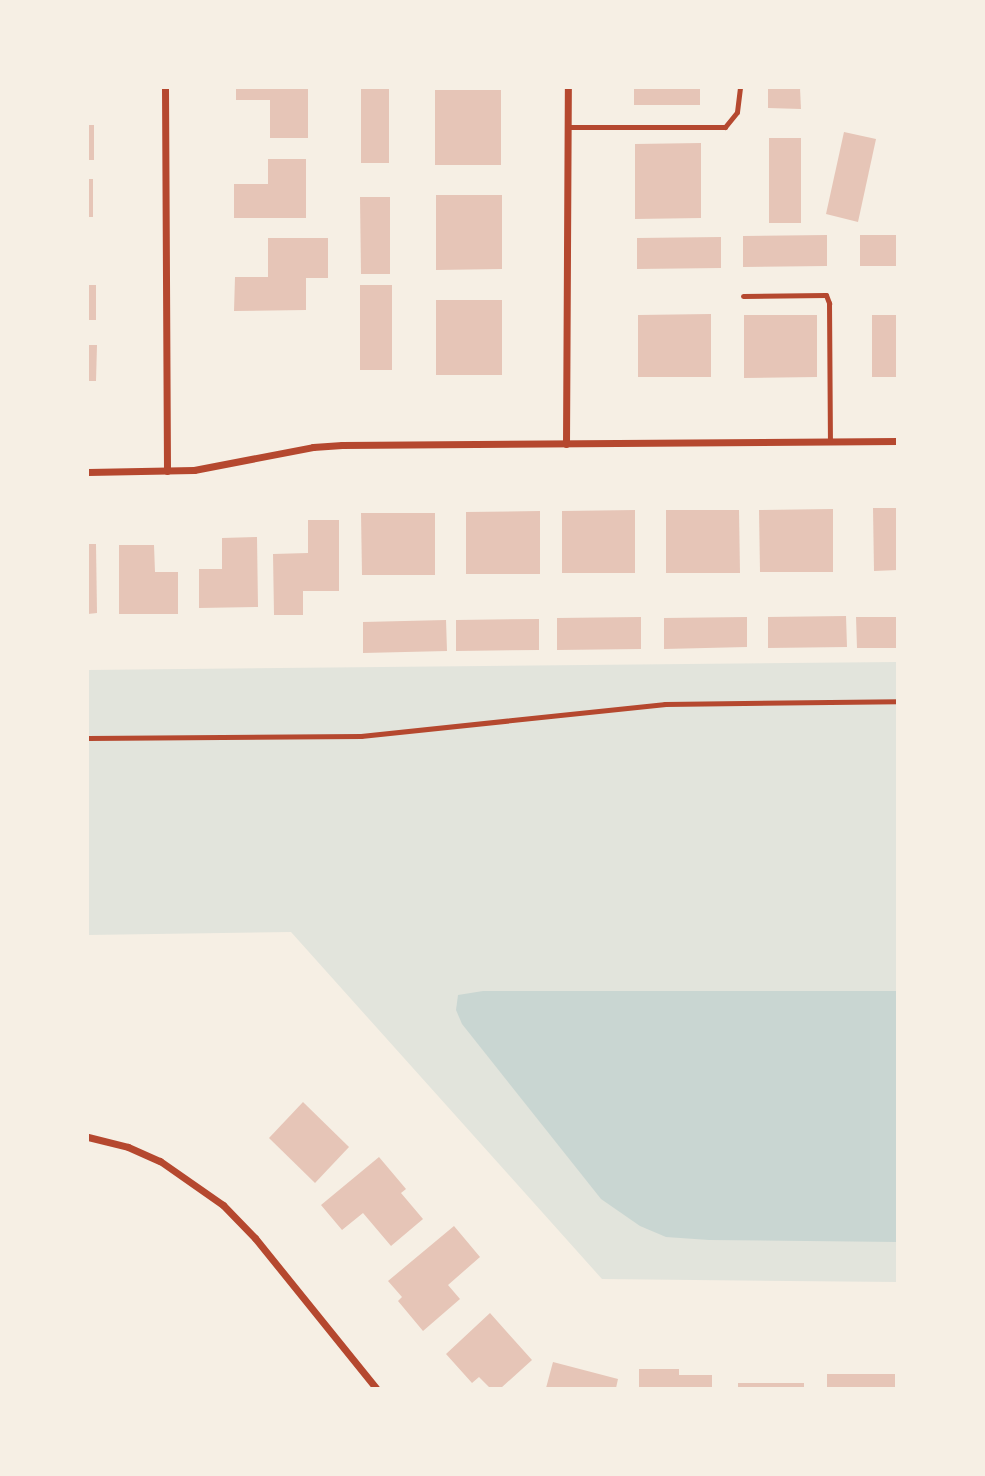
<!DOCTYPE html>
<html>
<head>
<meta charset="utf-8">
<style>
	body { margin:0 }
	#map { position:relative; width:985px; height:1476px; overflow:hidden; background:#f6efe4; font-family:Inter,sans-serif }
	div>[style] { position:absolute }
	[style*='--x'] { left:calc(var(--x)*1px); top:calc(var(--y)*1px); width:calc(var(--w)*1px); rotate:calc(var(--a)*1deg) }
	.green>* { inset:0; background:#e2e4dc }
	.water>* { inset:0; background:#c9d6d2 }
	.building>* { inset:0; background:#e6c5b7 }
	.path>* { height:4.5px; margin:-2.25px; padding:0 2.25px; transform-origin:2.25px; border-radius:2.25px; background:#b5482f }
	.service>* { height:5px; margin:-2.5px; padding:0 2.5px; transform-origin:2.5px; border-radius:2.5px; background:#b5482f }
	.minor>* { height:7px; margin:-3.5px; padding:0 3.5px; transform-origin:3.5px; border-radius:3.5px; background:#b5482f }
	span { translate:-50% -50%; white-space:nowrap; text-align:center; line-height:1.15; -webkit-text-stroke:5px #f6efe4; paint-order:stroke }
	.frame { position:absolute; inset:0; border:89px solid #f6efe4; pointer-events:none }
</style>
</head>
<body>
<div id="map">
	<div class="green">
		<i style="clip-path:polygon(897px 662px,897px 1282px,602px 1279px,291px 932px,88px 935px,88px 670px)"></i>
	</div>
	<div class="water">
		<i style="clip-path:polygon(483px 991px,897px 991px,897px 1242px,709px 1240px,666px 1237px,640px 1226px,601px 1199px,462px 1024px,456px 1010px,458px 995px)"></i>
	</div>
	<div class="building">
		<i style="clip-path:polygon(236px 88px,308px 88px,308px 138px,270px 138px,270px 100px,236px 100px)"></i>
		<i style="clip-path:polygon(361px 88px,389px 88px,389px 163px,361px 163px)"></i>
		<i style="clip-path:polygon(634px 88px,700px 88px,700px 105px,634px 105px)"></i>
		<i style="clip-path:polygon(768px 88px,800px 88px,801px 109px,768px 108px)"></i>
		<i style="clip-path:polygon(435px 90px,501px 90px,501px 165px,435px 165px)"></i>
		<i style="clip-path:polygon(88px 125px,94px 125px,94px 160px,88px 160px)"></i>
		<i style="clip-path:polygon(844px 132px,876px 139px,858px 222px,826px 214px)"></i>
		<i style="clip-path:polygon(769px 138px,801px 138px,801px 223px,769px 223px)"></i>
		<i style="clip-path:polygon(701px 143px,701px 218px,635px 219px,635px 144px)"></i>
		<i style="clip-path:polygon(268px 159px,306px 159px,306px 218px,234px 218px,234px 184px,268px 184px)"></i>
		<i style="clip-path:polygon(88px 179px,93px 179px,93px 217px,88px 217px)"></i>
		<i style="clip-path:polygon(436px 195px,502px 195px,502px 269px,436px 270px)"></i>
		<i style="clip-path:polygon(360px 197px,390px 197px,390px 274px,361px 274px)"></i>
		<i style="clip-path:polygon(827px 235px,827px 266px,743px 267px,743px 236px)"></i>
		<i style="clip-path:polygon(860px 235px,898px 235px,898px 266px,860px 266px)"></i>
		<i style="clip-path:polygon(721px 237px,721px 268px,637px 269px,637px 238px)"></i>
		<i style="clip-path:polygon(268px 238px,328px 238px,328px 278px,306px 278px,306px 310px,234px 311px,235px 277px,268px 277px)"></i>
		<i style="clip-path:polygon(88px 285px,96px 285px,96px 320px,88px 320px)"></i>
		<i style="clip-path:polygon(360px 285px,392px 285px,392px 370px,360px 370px)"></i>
		<i style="clip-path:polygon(436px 300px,502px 300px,502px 375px,436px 375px)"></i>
		<i style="clip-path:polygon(711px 314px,711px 377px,638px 377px,638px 315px)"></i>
		<i style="clip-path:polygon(744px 315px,817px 315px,817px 377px,744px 378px)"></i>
		<i style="clip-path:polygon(872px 315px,898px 315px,898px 377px,872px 377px)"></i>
		<i style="clip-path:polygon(88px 345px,97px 345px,96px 381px,88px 381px)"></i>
		<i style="clip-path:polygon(873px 508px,898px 508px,898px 570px,874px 571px)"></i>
		<i style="clip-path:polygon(833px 509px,833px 572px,760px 572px,759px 510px)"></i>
		<i style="clip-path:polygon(635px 510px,635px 573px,562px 573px,562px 511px)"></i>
		<i style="clip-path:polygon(666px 510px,739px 510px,740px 573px,666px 573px)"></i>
		<i style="clip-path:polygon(540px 511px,540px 574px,466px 574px,466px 512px)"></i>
		<i style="clip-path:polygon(361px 513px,435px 513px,435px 575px,362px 575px)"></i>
		<i style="clip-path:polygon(308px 520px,339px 520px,339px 591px,303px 591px,303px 615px,274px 615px,273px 554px,308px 553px)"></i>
		<i style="clip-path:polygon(257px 537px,258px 607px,199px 608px,199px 569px,222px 569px,222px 538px)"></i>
		<i style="clip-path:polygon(88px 544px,96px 544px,97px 613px,88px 614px)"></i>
		<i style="clip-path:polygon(119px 545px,154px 545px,155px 572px,178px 572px,178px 614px,119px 614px)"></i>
		<i style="clip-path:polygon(846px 616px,847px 647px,768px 648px,768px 617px)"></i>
		<i style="clip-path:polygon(641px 617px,641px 649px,557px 650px,557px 618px)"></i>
		<i style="clip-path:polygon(747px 617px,747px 647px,664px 649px,664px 618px)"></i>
		<i style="clip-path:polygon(856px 617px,898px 617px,898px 648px,857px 648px)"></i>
		<i style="clip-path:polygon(539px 619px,539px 650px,456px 651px,456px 620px)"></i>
		<i style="clip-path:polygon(446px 620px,447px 651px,363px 653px,363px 622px)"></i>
		<i style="clip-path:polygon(303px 1102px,349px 1147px,315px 1183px,269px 1138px)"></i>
		<i style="clip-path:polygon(379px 1157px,406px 1189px,401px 1193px,423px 1219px,391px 1246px,363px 1213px,342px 1230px,321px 1205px)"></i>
		<i style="clip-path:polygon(454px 1226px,480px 1257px,448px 1285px,460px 1299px,423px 1331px,398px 1301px,402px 1297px,388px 1281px)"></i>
		<i style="clip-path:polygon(490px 1313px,532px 1360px,501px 1388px,490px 1388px,479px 1377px,472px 1383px,446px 1354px)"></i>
		<i style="clip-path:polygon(553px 1362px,618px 1379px,616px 1388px,546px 1388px)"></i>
		<i style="clip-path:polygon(639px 1369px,679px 1369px,679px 1375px,712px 1375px,712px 1388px,639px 1388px)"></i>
		<i style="clip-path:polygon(827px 1374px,895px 1374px,895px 1388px,827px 1388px)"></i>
		<i style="clip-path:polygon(738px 1383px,804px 1383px,804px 1388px,738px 1388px)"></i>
	</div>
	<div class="path">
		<i style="--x:88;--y:738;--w:273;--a:-0.4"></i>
		<i style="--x:361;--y:736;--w:306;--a:-6"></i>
		<i style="--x:665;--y:704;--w:233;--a:-0.7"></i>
	</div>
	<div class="service">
		<i style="--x:569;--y:127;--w:156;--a:0"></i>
		<i style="--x:725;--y:127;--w:19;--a:-51"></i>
		<i style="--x:737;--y:112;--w:24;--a:-83"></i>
		<i style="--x:743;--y:296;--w:83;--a:-0.7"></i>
		<i style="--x:826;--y:295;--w:9;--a:69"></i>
		<i style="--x:829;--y:303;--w:138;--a:89.6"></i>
	</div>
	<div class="minor">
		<i style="--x:165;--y:88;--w:383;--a:89.7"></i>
		<i style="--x:566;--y:444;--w:356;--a:-89.7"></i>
		<i style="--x:88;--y:472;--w:106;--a:-1.1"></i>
		<i style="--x:194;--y:470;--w:121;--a:-10.9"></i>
		<i style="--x:313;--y:447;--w:29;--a:-4"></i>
		<i style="--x:342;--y:445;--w:556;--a:-0.41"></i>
		<i style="--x:88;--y:1137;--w:41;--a:14"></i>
		<i style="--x:128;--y:1147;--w:35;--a:24"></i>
		<i style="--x:160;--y:1161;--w:77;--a:34.9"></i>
		<i style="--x:223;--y:1205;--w:46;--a:45.9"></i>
		<i style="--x:255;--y:1238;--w:193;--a:51.1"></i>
	</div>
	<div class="frame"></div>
</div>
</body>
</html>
